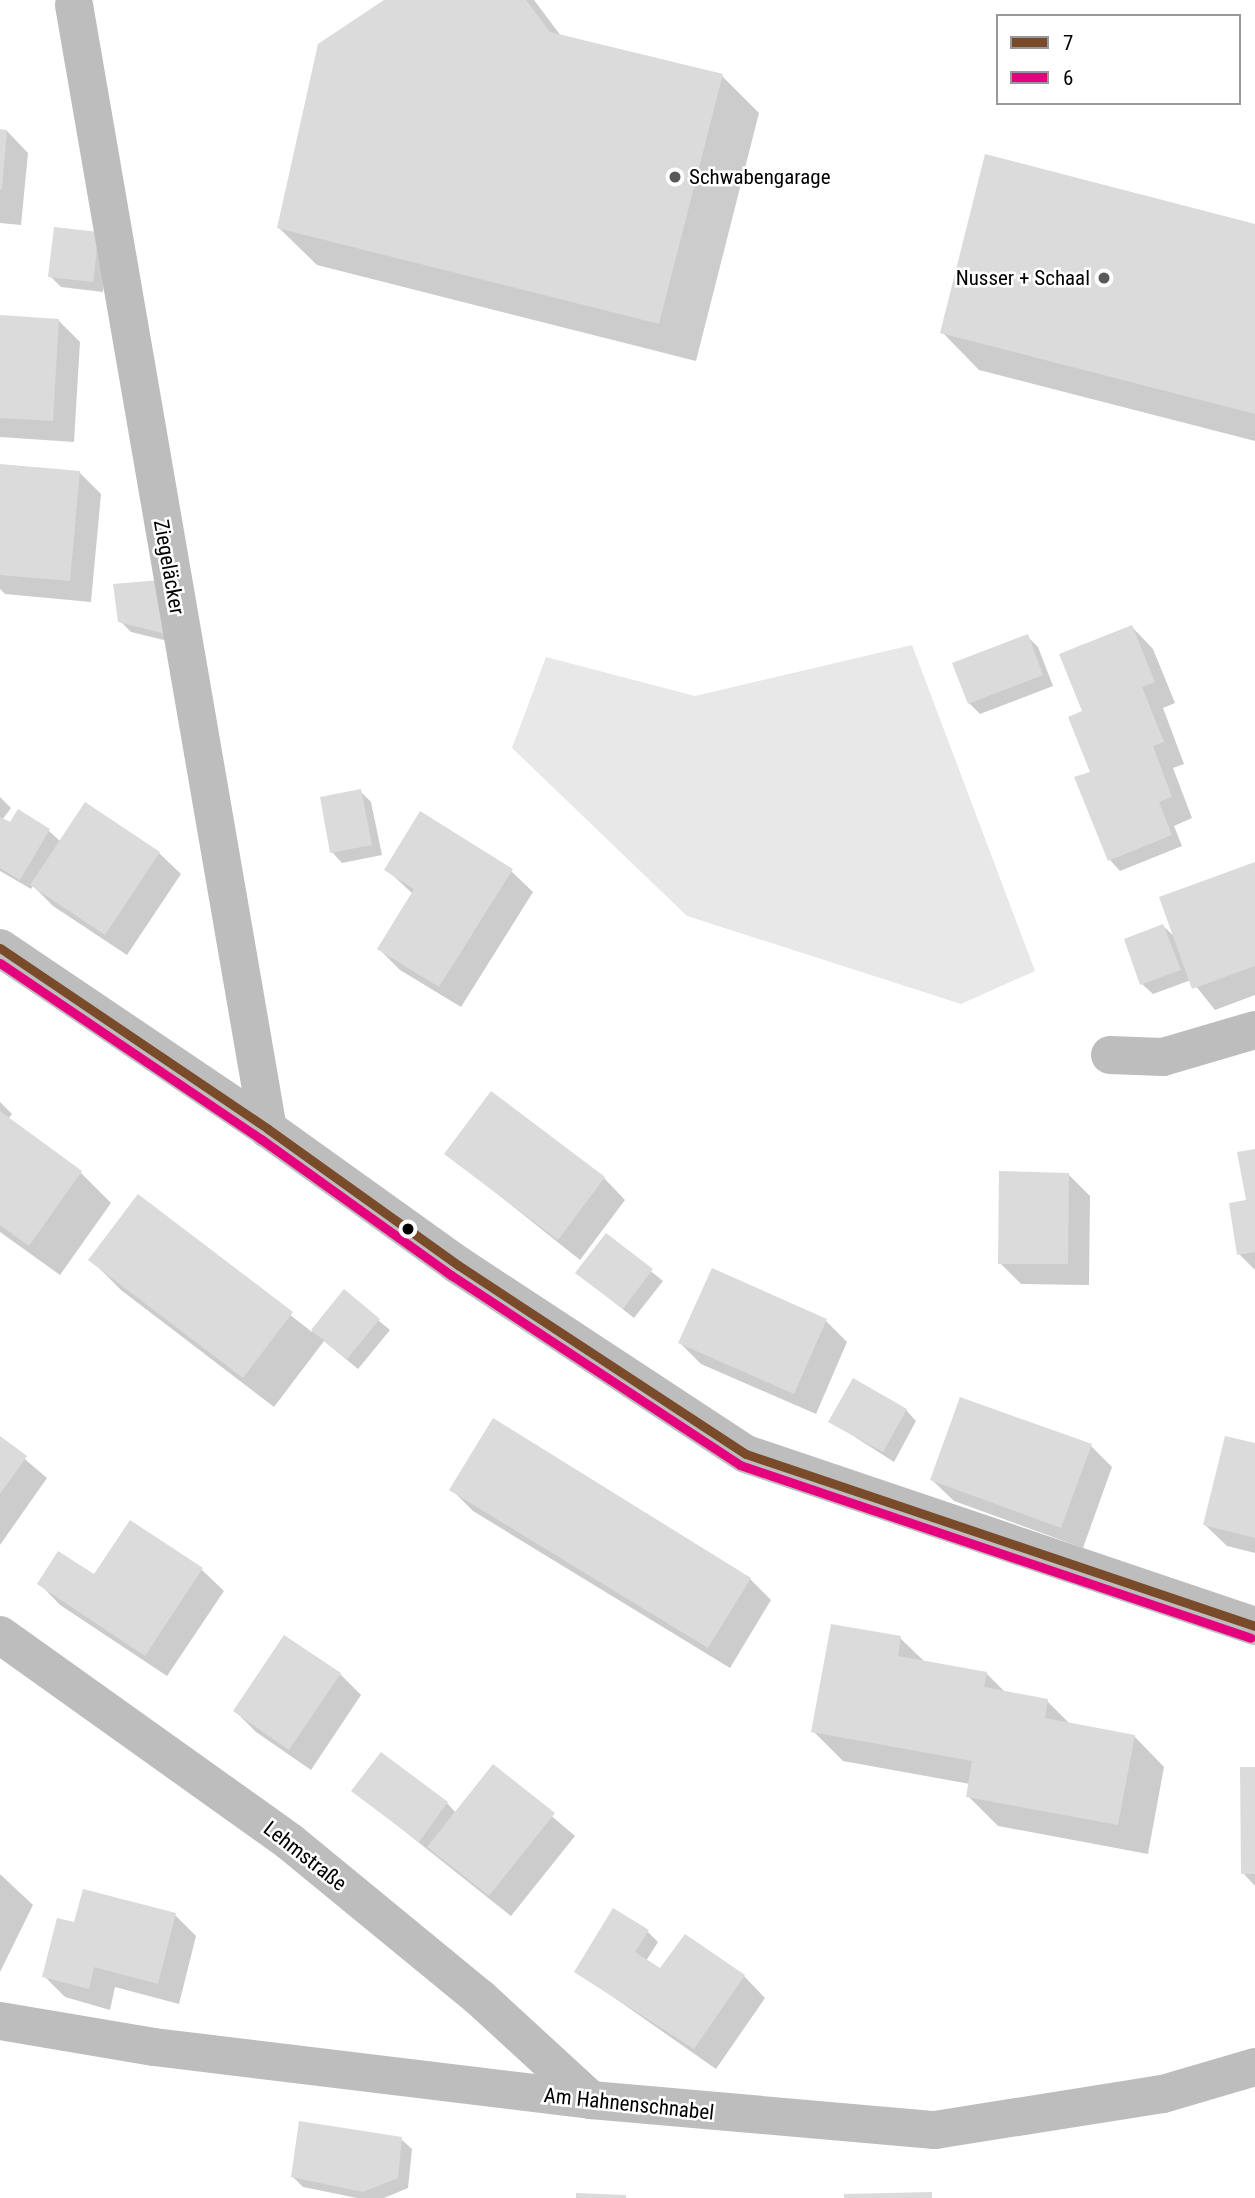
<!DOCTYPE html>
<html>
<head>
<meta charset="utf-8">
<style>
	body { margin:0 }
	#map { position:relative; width:1255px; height:2198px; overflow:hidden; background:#fff; font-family:"Roboto Condensed",sans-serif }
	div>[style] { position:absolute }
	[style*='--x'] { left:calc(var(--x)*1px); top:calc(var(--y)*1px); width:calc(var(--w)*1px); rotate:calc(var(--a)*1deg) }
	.green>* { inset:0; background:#e8e8e8 }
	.shadow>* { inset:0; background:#0003 }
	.building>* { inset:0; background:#dbdbdb }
	.minor>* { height:38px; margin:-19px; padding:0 19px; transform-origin:19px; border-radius:19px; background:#bdbdbd }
	.bus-1>* { height:9px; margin:-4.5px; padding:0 4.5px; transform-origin:4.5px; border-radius:4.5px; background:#7a4b2a }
	.bus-2>* { height:9px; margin:-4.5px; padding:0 4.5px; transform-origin:4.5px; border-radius:4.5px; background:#e5007d }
	.dots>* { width:19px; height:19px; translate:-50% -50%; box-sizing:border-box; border:4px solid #fff; border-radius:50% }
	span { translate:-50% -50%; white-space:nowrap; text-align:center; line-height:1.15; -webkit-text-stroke:5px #fff; paint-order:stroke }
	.poi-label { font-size:21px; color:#000 }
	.left { translate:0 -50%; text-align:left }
	.right { translate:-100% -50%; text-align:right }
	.street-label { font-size:21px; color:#000 }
	.legend { position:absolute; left:996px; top:14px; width:245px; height:91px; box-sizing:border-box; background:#fff; border:2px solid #999; margin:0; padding:9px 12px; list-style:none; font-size:21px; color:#000 }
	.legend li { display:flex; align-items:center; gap:14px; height:35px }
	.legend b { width:35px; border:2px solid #999 }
</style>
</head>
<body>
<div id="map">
	<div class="green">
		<i style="clip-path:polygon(912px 645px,1035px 971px,961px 1004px,687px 916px,512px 748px,546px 657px,695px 696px)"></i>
	</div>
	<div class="shadow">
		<i style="clip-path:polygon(387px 0,534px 0,561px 36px,722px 76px,759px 113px,696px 361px,317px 265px,279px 228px)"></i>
		<i style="clip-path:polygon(0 131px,7px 131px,28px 153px,21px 225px,0 223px)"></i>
		<i style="clip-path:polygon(1255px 226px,1255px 441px,979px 370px,942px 332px)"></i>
		<i style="clip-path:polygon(56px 229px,108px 244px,103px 292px,61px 287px,50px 276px)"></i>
		<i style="clip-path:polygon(0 317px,58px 320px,80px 342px,74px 442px,0 437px)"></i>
		<i style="clip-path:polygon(0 465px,79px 472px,101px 494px,91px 602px,5px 594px,0 589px)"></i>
		<i style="clip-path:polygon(115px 586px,180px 644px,131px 632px,120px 621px)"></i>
		<i style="clip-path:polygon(1132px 627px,1153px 649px,1175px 703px,1163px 708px,1184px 764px,1173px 768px,1192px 818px,1174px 826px,1182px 846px,1120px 871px,1110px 860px,1084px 712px)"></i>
		<i style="clip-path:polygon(1027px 636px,1038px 647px,1053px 686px,980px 714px,969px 703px)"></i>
		<i style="clip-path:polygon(360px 791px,371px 802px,382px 855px,342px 863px,332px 852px)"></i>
		<i style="clip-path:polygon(0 797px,11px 808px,2px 820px,48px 830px,61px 842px,86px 804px,159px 853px,181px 874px,127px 955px,53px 906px,33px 886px,31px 889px,0 871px)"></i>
		<i style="clip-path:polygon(1255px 864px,1255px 995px,1215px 1010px,1191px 980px,1153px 994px,1142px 984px,1163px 926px,1176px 938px)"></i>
		<i style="clip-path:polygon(386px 869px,511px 871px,533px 892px,461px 1007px,400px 970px,379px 949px,413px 894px)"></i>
		<i style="clip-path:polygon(0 1102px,12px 1114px,8px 1119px,81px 1173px,111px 1203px,60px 1275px,0 1232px)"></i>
		<i style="clip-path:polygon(1255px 1151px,1255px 1270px,1239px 1254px)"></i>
		<i style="clip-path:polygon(446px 1153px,604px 1178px,625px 1200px,580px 1260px)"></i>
		<i style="clip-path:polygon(1068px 1174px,1090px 1196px,1089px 1285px,1021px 1284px,1000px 1263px)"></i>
		<i style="clip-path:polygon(138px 1196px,312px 1332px,344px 1292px,390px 1330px,358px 1369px,324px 1341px,274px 1407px,121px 1290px,91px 1260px)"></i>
		<i style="clip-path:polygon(606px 1235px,663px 1281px,634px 1318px,577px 1273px)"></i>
		<i style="clip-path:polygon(826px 1321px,847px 1342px,816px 1414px,701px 1364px,680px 1343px)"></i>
		<i style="clip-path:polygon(906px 1410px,916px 1421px,894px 1462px,830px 1421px)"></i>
		<i style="clip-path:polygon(0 1438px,47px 1478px,0 1545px)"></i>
		<i style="clip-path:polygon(1255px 1445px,1255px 1553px,1227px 1546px,1205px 1525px)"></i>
		<i style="clip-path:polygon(1091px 1446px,1112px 1467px,1083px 1548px,954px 1501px,932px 1480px)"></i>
		<i style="clip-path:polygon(451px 1489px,750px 1579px,771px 1600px,730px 1668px,473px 1511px)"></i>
		<i style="clip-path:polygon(130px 1522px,202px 1570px,224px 1591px,167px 1676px,60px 1605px,39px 1583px,94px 1577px)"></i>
		<i style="clip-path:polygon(900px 1638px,925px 1662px,986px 1673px,1006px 1693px,1047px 1701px,1071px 1725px,1134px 1736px,1164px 1767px,1148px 1854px,998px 1826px,968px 1796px,970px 1784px,843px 1761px,813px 1731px)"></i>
		<i style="clip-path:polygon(340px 1674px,361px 1695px,311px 1770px,256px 1732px,235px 1711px)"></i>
		<i style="clip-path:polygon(493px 1766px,575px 1836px,511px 1916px,354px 1791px,447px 1803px,456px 1813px)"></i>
		<i style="clip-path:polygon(1255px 1769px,1255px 1886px,1243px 1873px)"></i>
		<i style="clip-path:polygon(0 1874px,33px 1905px,0 1972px)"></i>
		<i style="clip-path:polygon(175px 1915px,196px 1936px,179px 2004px,115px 1987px,110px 2010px,65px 1997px,44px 1976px,75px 1925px)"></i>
		<i style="clip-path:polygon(648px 1932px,658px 1942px,646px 1961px,659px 1969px,744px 1976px,765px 1998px,716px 2069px,576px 1971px)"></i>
		<i style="clip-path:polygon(401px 2139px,412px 2149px,408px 2188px,384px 2198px,357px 2198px,303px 2187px,292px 2176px)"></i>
	</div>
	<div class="building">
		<i style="clip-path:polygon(384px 0,526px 0,550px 32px,723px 74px,659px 324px,277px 228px,318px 44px)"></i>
		<i style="clip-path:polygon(0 129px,7px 130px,2px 189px,0 189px)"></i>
		<i style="clip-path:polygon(985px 154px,1255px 224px,1255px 414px,940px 333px)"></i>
		<i style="clip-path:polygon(54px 227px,99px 232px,93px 282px,48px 277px)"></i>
		<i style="clip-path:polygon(0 315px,59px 319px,53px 421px,0 418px)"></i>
		<i style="clip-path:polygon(0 464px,80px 471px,70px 581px,0 575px)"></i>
		<i style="clip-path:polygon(161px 580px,170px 635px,118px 622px,113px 584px)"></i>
		<i style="clip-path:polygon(1132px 625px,1155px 682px,1142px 687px,1164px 742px,1153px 746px,1172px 797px,1159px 802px,1172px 835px,1108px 861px,1074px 777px,1090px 772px,1068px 717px,1082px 711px,1059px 654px)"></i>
		<i style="clip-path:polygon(1028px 634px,1043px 675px,968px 704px,952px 663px)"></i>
		<i style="clip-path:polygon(361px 789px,372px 845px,330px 853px,320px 797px)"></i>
		<i style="clip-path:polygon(85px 802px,160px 852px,105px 935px,30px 885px)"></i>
		<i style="clip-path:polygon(18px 809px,50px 829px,20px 880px,0 868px,0 817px,10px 822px)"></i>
		<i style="clip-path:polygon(420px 811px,513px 869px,439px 987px,377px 949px,414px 889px,384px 870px)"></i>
		<i style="clip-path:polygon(1255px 862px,1255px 966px,1192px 989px,1159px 897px)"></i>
		<i style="clip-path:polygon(1163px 924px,1181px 970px,1140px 985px,1124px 939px)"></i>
		<i style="clip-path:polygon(491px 1091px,605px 1177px,558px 1240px,444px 1154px)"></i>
		<i style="clip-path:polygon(0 1111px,82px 1171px,29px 1246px,0 1225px)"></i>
		<i style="clip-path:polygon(1255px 1149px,1255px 1252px,1237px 1255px,1229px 1203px,1246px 1200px,1237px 1152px)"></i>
		<i style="clip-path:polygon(999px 1171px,1069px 1173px,1068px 1264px,998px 1264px)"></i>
		<i style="clip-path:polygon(138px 1194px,293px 1312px,243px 1378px,88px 1260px)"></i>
		<i style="clip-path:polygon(606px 1233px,653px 1269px,623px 1309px,575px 1273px)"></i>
		<i style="clip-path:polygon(712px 1268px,827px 1319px,794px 1394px,678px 1343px)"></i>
		<i style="clip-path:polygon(344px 1289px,380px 1319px,347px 1359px,311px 1330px)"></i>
		<i style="clip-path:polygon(853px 1378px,907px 1409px,883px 1452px,828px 1422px)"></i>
		<i style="clip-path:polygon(960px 1397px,1092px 1444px,1061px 1528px,930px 1480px)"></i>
		<i style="clip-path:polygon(493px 1418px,751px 1578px,708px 1648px,449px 1490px)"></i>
		<i style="clip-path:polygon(0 1436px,27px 1456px,0 1494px)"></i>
		<i style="clip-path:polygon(1225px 1436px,1255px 1443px,1255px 1538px,1203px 1525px)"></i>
		<i style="clip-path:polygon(130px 1520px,203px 1568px,145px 1656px,37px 1584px,58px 1551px,94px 1574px)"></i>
		<i style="clip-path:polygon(831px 1624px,901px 1636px,898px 1656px,987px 1672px,984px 1687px,1048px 1699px,1045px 1718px,1135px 1735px,1118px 1825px,966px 1797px,972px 1761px,811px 1732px)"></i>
		<i style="clip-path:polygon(284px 1635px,341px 1673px,289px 1750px,233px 1711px)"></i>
		<i style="clip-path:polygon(381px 1752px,448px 1802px,419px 1842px,351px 1791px)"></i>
		<i style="clip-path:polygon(493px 1764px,555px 1813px,489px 1896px,427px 1847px)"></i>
		<i style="clip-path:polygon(1240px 1767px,1255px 1767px,1255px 1874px,1241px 1874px)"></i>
		<i style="clip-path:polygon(83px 1889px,176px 1913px,158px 1984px,94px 1967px,89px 1989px,42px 1977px,57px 1918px,74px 1922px)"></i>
		<i style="clip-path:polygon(613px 1908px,649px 1930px,635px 1952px,660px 1968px,685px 1934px,745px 1975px,694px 2049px,574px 1972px)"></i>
		<i style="clip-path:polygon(299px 2121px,402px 2137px,398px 2178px,363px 2192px,291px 2177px)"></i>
		<i style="clip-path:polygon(932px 2192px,932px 2198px,844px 2198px,844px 2194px)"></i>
		<i style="clip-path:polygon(576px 2193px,626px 2195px,626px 2198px,576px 2198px)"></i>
	</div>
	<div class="minor">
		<i style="--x:74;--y:5;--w:1141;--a:80.21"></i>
		<i style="--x:0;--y:948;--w:323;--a:34"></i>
		<i style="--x:268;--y:1129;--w:234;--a:35.6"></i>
		<i style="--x:458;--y:1265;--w:344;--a:33.3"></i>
		<i style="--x:746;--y:1454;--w:537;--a:18.67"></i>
		<i style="--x:1110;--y:1055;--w:53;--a:2.2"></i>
		<i style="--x:1163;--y:1057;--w:96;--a:-16.4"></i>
		<i style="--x:0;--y:1635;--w:356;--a:35.5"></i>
		<i style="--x:290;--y:1842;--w:246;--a:39.4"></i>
		<i style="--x:480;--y:1998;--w:151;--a:42.6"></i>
		<i style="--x:0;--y:2021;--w:156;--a:9.6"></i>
		<i style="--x:154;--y:2047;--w:440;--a:6.9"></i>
		<i style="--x:591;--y:2100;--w:345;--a:5"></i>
		<i style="--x:935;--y:2130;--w:231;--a:-9"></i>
		<i style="--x:1163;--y:2094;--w:96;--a:-16.4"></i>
	</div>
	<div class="bus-1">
		<i style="--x:0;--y:948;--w:323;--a:34"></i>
		<i style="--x:268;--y:1129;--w:234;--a:35.6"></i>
		<i style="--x:458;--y:1265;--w:344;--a:33.3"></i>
		<i style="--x:746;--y:1454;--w:537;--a:18.67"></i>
	</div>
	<div class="bus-2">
		<i style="--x:0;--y:963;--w:315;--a:34"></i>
		<i style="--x:261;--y:1139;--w:234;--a:35.6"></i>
		<i style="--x:451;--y:1275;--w:346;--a:33.3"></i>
		<i style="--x:740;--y:1465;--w:539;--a:18.7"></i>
	</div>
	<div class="dots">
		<i style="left:675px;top:177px;background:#595959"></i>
		<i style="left:1104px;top:278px;background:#595959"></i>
		<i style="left:408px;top:1229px;background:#000"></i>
	</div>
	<div class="poi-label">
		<span class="left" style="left:689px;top:177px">Schwabengarage</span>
		<span class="right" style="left:1090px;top:278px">Nusser + Schaal</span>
	</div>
	<div class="street-label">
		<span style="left:169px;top:567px;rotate:80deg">Ziegeläcker</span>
		<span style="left:305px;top:1856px;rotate:38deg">Lehmstraße</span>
		<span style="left:629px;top:2104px;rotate:6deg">Am Hahnenschnabel</span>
	</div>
	<ul class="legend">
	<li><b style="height:9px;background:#7a4b2a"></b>7</li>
	<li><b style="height:9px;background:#e5007d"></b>6</li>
	</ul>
</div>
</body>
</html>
